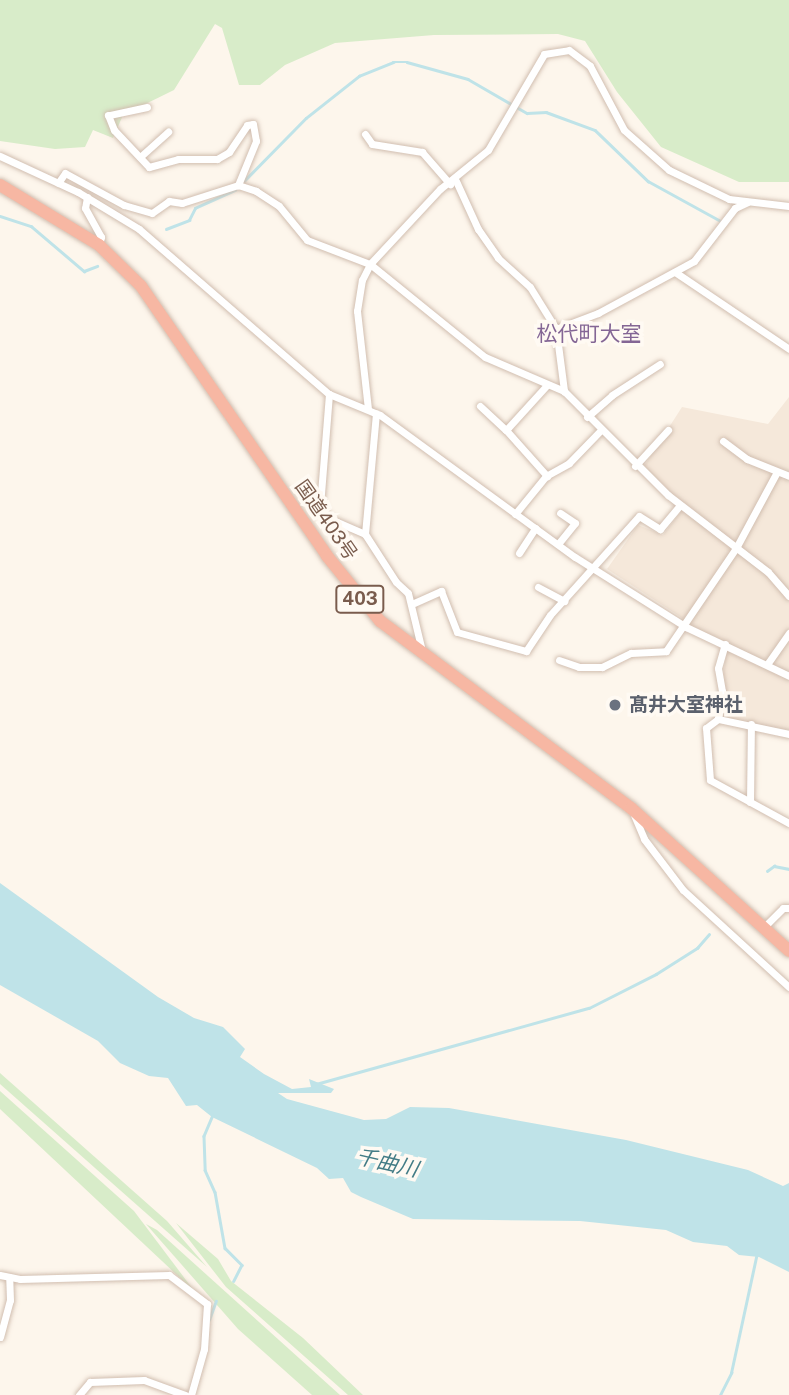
<!DOCTYPE html>
<html>
<head>
<meta charset="utf-8">
<style>
	body { margin:0 }
	#map { position:relative; width:789px; height:1395px; overflow:hidden; background:#fdf6ec; font-family:"Public Sans","Noto Sans JP",sans-serif }
	div>[style] { position:absolute }
	[style*='--x'] { left:calc(var(--x)*1px); top:calc(var(--y)*1px); width:calc(var(--w)*1px); rotate:calc(var(--a)*1deg) }
	.residential>* { inset:0; background:#f5e8da }
	.green>* { inset:0; background:#d8ecc9 }
	.water>* { inset:0; background:#bfe3e8 }
	.stream>* { height:2.5px; margin:-1.25px; padding:0 1.25px; transform-origin:1.25px; border-radius:1.25px; background:#bfe3e8 }
	.roads { filter:drop-shadow(0 0 2px #d1beb0) drop-shadow(0 0 2px #d1beb0) }
	.street>* { height:7px; margin:-3.5px; padding:0 3.5px; transform-origin:3.5px; border-radius:3.5px; background:#fff }
	.highway>* { height:12px; margin:-6px; padding:0 6px; transform-origin:6px; border-radius:6px; background:#f7b7a3 }
	.dots>* { width:19px; height:19px; translate:-50% -50%; box-sizing:border-box; border:4px solid #fffaf3; border-radius:50% }
	span { translate:-50% -50%; white-space:nowrap; text-align:center; line-height:1.15; -webkit-text-stroke:7px #fffaf3; paint-order:stroke }
	.shield-label span { padding:2px 5px; background:#fffaf3; border:2px solid; border-radius:5px; -webkit-text-stroke-width:0 }
	.shield-label { font-size:18px; color:#7a5c4d; font-weight:700 }
	.street-label { font-size:19px; color:#7a5c4d }
	.worship-label { font-size:19px; color:#5b616d; font-weight:700 }
	.left { translate:0 -50%; text-align:left }
	.neighbourhood-label { font-size:21px; color:#846695 }
	.water-label { font-size:21px; color:#437c86; font-style:italic }
</style>
</head>
<body>
<div id="map">
	<div class="residential">
		<i style="clip-path:polygon(789px 397px,789px 730px,718px 719px,727px 646px,685px 628px,687px 621px,607px 569px,638px 525px,663px 535px,686px 505px,641px 471px,682px 407px,768px 424px)"></i>
	</div>
	<div class="green">
		<i style="clip-path:polygon(0 0,789px 0,789px 182px,739px 182px,661px 147px,617px 92px,585px 41px,558px 34px,434px 35px,335px 43px,285px 65px,260px 85px,239px 85px,222px 28px,215px 24px,174px 90px,123px 115px,113px 138px,93px 130px,85px 147px,55px 149px,0 141px)"></i>
		<i style="clip-path:polygon(0 1073px,167px 1221px,207px 1267px,0 1084px)"></i>
		<i style="clip-path:polygon(0 1091px,134px 1211px,195px 1292px,0 1109px)"></i>
		<i style="clip-path:polygon(176px 1223px,218px 1259px,231px 1281px,303px 1338px,363px 1395px,348px 1395px,226px 1287px)"></i>
		<i style="clip-path:polygon(146px 1224px,157px 1230px,340px 1395px,312px 1395px,238px 1329px)"></i>
	</div>
	<div class="water">
		<i style="clip-path:polygon(0 883px,158px 997px,194px 1018px,223px 1027px,245px 1049px,240px 1057px,264px 1074px,292px 1089px,311px 1087px,309px 1079px,334px 1089px,331px 1093px,278px 1093px,287px 1099px,364px 1120px,386px 1119px,410px 1107px,449px 1108px,626px 1140px,748px 1170px,783px 1186px,789px 1183px,789px 1272px,759px 1257px,739px 1255px,727px 1246px,693px 1242px,666px 1230px,580px 1221px,413px 1219px,361px 1197px,351px 1192px,343px 1178px,329px 1179px,317px 1168px,212px 1117px,197px 1105px,186px 1106px,168px 1078px,149px 1076px,120px 1063px,98px 1041px,0 985px)"></i>
	</div>
	<div class="stream">
		<i style="--x:244;--y:181;--w:88;--a:-45.5"></i>
		<i style="--x:306;--y:118;--w:68;--a:-38.4"></i>
		<i style="--x:359;--y:76;--w:37;--a:-22"></i>
		<i style="--x:393;--y:62;--w:14;--a:0"></i>
		<i style="--x:407;--y:62;--w:63;--a:15.6"></i>
		<i style="--x:468;--y:79;--w:68;--a:30"></i>
		<i style="--x:527;--y:113;--w:19;--a:-3"></i>
		<i style="--x:546;--y:112;--w:52;--a:20.2"></i>
		<i style="--x:595;--y:130;--w:74;--a:43.9"></i>
		<i style="--x:648;--y:181;--w:81;--a:28.8"></i>
		<i style="--x:0;--y:216;--w:33;--a:18"></i>
		<i style="--x:31;--y:226;--w:70;--a:40.3"></i>
		<i style="--x:84;--y:271;--w:14;--a:-21"></i>
		<i style="--x:166;--y:229;--w:25;--a:-21"></i>
		<i style="--x:189;--y:220;--w:13;--a:-63"></i>
		<i style="--x:195;--y:208;--w:44;--a:-24.2"></i>
		<i style="--x:767;--y:871;--w:9;--a:-36"></i>
		<i style="--x:774;--y:866;--w:15;--a:11"></i>
		<i style="--x:316;--y:1084;--w:283;--a:-15.6"></i>
		<i style="--x:589;--y:1008;--w:75;--a:-26.9"></i>
		<i style="--x:656;--y:974;--w:49;--a:-32.4"></i>
		<i style="--x:697;--y:948;--w:18;--a:-49"></i>
		<i style="--x:213;--y:1115;--w:23;--a:113"></i>
		<i style="--x:204;--y:1136;--w:34;--a:88"></i>
		<i style="--x:205;--y:1170;--w:24;--a:66"></i>
		<i style="--x:215;--y:1192;--w:57;--a:79.9"></i>
		<i style="--x:225;--y:1248;--w:24;--a:45"></i>
		<i style="--x:242;--y:1265;--w:18;--a:117"></i>
		<i style="--x:209;--y:1320;--w:20;--a:-70"></i>
		<i style="--x:720;--y:1395;--w:25;--a:-63"></i>
		<i style="--x:731;--y:1373;--w:119;--a:-77.8"></i>
	</div>
	<div class="roads">
		<div class="street">
			<i style="--x:147;--y:107;--w:40;--a:168"></i>
			<i style="--x:108;--y:115;--w:16;--a:68"></i>
			<i style="--x:114;--y:130;--w:51;--a:46.6"></i>
			<i style="--x:149;--y:167;--w:30;--a:-15"></i>
			<i style="--x:178;--y:159;--w:39;--a:0"></i>
			<i style="--x:217;--y:159;--w:14;--a:-30"></i>
			<i style="--x:229;--y:152;--w:32;--a:-56"></i>
			<i style="--x:247;--y:125;--w:6;--a:-9"></i>
			<i style="--x:253;--y:124;--w:17;--a:80"></i>
			<i style="--x:256;--y:141;--w:48;--a:112.2"></i>
			<i style="--x:365;--y:134;--w:12;--a:55"></i>
			<i style="--x:372;--y:144;--w:51;--a:9.1"></i>
			<i style="--x:422;--y:152;--w:43;--a:48.8"></i>
			<i style="--x:0;--y:156;--w:86;--a:24.8"></i>
			<i style="--x:78;--y:192;--w:71;--a:31.2"></i>
			<i style="--x:139;--y:229;--w:252;--a:41"></i>
			<i style="--x:329;--y:394;--w:55;--a:22.4"></i>
			<i style="--x:380;--y:415;--w:241;--a:36.1"></i>
			<i style="--x:575;--y:557;--w:131;--a:32.2"></i>
			<i style="--x:686;--y:627;--w:114;--a:25.4"></i>
			<i style="--x:140;--y:157;--w:38;--a:-42"></i>
			<i style="--x:456;--y:181;--w:53;--a:65.4"></i>
			<i style="--x:478;--y:229;--w:35;--a:55"></i>
			<i style="--x:498;--y:258;--w:43;--a:42.2"></i>
			<i style="--x:530;--y:287;--w:49;--a:58.2"></i>
			<i style="--x:556;--y:329;--w:63;--a:82.6"></i>
			<i style="--x:564;--y:391;--w:147;--a:45"></i>
			<i style="--x:668;--y:495;--w:126;--a:37.6"></i>
			<i style="--x:768;--y:572;--w:32;--a:49"></i>
			<i style="--x:58;--y:183;--w:12;--a:-55"></i>
			<i style="--x:65;--y:173;--w:67;--a:28.5"></i>
			<i style="--x:124;--y:205;--w:29;--a:16"></i>
			<i style="--x:152;--y:213;--w:21;--a:-35"></i>
			<i style="--x:169;--y:201;--w:13;--a:9"></i>
			<i style="--x:182;--y:203;--w:59;--a:-17.8"></i>
			<i style="--x:238;--y:185;--w:19;--a:18"></i>
			<i style="--x:256;--y:191;--w:27;--a:33"></i>
			<i style="--x:279;--y:206;--w:44;--a:50.5"></i>
			<i style="--x:307;--y:240;--w:67;--a:20.9"></i>
			<i style="--x:370;--y:264;--w:148;--a:39"></i>
			<i style="--x:485;--y:357;--w:86;--a:23.3"></i>
			<i style="--x:87;--y:197;--w:11;--a:100"></i>
			<i style="--x:85;--y:208;--w:33;--a:61"></i>
			<i style="--x:101;--y:237;--w:8;--a:104"></i>
			<i style="--x:675;--y:272;--w:138;--a:34"></i>
			<i style="--x:556;--y:329;--w:45;--a:-20.9"></i>
			<i style="--x:598;--y:313;--w:109;--a:-28.4"></i>
			<i style="--x:694;--y:261;--w:67;--a:-52.3"></i>
			<i style="--x:735;--y:208;--w:14;--a:-25"></i>
			<i style="--x:547;--y:385;--w:61;--a:132.3"></i>
			<i style="--x:506;--y:430;--w:62;--a:48.3"></i>
			<i style="--x:329;--y:394;--w:111;--a:94.6"></i>
			<i style="--x:320;--y:505;--w:15;--a:58"></i>
			<i style="--x:328;--y:518;--w:40;--a:23.4"></i>
			<i style="--x:365;--y:534;--w:57;--a:57.1"></i>
			<i style="--x:396;--y:582;--w:16;--a:43"></i>
			<i style="--x:408;--y:593;--w:60;--a:76.4"></i>
			<i style="--x:480;--y:406;--w:35;--a:43"></i>
			<i style="--x:368;--y:409;--w:99;--a:-96.4"></i>
			<i style="--x:357;--y:311;--w:31;--a:-81"></i>
			<i style="--x:362;--y:280;--w:18;--a:-63"></i>
			<i style="--x:370;--y:264;--w:103;--a:-47"></i>
			<i style="--x:440;--y:189;--w:62;--a:-39.1"></i>
			<i style="--x:488;--y:150;--w:111;--a:-59.7"></i>
			<i style="--x:544;--y:54;--w:25;--a:-9"></i>
			<i style="--x:569;--y:50;--w:26;--a:37"></i>
			<i style="--x:590;--y:66;--w:72;--a:62"></i>
			<i style="--x:624;--y:130;--w:60;--a:41.6"></i>
			<i style="--x:669;--y:170;--w:67;--a:25.8"></i>
			<i style="--x:729;--y:199;--w:60;--a:6.7"></i>
			<i style="--x:587;--y:417;--w:33;--a:-41"></i>
			<i style="--x:612;--y:395;--w:57;--a:-32.9"></i>
			<i style="--x:723;--y:441;--w:30;--a:37"></i>
			<i style="--x:747;--y:459;--w:45;--a:22"></i>
			<i style="--x:635;--y:466;--w:49;--a:-47.5"></i>
			<i style="--x:515;--y:514;--w:49;--a:-50.8"></i>
			<i style="--x:546;--y:476;--w:26;--a:-29"></i>
			<i style="--x:569;--y:463;--w:45;--a:-45.9"></i>
			<i style="--x:365;--y:534;--w:121;--a:-84.8"></i>
			<i style="--x:558;--y:544;--w:27;--a:-51"></i>
			<i style="--x:575;--y:523;--w:18;--a:-146"></i>
			<i style="--x:519;--y:553;--w:30;--a:-57"></i>
			<i style="--x:538;--y:587;--w:30;--a:28"></i>
			<i style="--x:414;--y:603;--w:30;--a:-24"></i>
			<i style="--x:441;--y:591;--w:44;--a:68.7"></i>
			<i style="--x:457;--y:632;--w:72;--a:15.4"></i>
			<i style="--x:526;--y:651;--w:43;--a:-56.3"></i>
			<i style="--x:550;--y:615;--w:133;--a:-48"></i>
			<i style="--x:639;--y:516;--w:25;--a:32"></i>
			<i style="--x:660;--y:529;--w:30;--a:-50"></i>
			<i style="--x:559;--y:660;--w:21;--a:19"></i>
			<i style="--x:579;--y:667;--w:23;--a:0"></i>
			<i style="--x:602;--y:667;--w:32;--a:-26"></i>
			<i style="--x:631;--y:653;--w:35;--a:-3"></i>
			<i style="--x:666;--y:651;--w:125;--a:-55.8"></i>
			<i style="--x:736;--y:548;--w:86;--a:-61.7"></i>
			<i style="--x:768;--y:663;--w:37;--a:-55"></i>
			<i style="--x:718;--y:719;--w:28;--a:-82"></i>
			<i style="--x:722;--y:691;--w:23;--a:-100"></i>
			<i style="--x:718;--y:668;--w:25;--a:-74"></i>
			<i style="--x:789;--y:734;--w:73;--a:-168.1"></i>
			<i style="--x:718;--y:719;--w:15;--a:143"></i>
			<i style="--x:706;--y:728;--w:52;--a:85.6"></i>
			<i style="--x:710;--y:780;--w:90;--a:28.6"></i>
			<i style="--x:750;--y:802;--w:78;--a:-89.3"></i>
			<i style="--x:634;--y:815;--w:26;--a:67"></i>
			<i style="--x:644;--y:839;--w:64;--a:52.6"></i>
			<i style="--x:683;--y:890;--w:144;--a:42.5"></i>
			<i style="--x:763;--y:928;--w:28;--a:-45"></i>
			<i style="--x:783;--y:908;--w:6;--a:0"></i>
			<i style="--x:0;--y:1275;--w:20;--a:11"></i>
			<i style="--x:20;--y:1279;--w:149;--a:-1.5"></i>
			<i style="--x:169;--y:1275;--w:48;--a:37.3"></i>
			<i style="--x:207;--y:1304;--w:45;--a:93.8"></i>
			<i style="--x:204;--y:1349;--w:48;--a:105.8"></i>
			<i style="--x:0;--y:1337;--w:38;--a:-75"></i>
			<i style="--x:10;--y:1300;--w:23;--a:-92"></i>
			<i style="--x:79;--y:1395;--w:17;--a:-50"></i>
			<i style="--x:90;--y:1382;--w:54;--a:-2.1"></i>
			<i style="--x:144;--y:1380;--w:44;--a:20.1"></i>
		</div>
		<div class="highway">
			<i style="--x:0;--y:185;--w:116;--a:31.2"></i>
			<i style="--x:99;--y:245;--w:59;--a:44.3"></i>
			<i style="--x:141;--y:286;--w:328;--a:55.4"></i>
			<i style="--x:327;--y:556;--w:84;--a:50.8"></i>
			<i style="--x:380;--y:621;--w:313;--a:36.7"></i>
			<i style="--x:631;--y:808;--w:213;--a:42.1"></i>
		</div>
	</div>
	<div class="dots">
		<i style="left:615px;top:705px;background:#6b7280"></i>
	</div>
	<div class="shield-label">
		<span style="left:360px;top:599px">403</span>
	</div>
	<div class="street-label">
		<span style="left:326px;top:520px;rotate:55deg">国道403号</span>
	</div>
	<div class="worship-label">
		<span class="left" style="left:629px;top:705px">髙井大室神社</span>
	</div>
	<div class="neighbourhood-label">
		<span style="left:589px;top:334px">松代町大室</span>
	</div>
	<div class="water-label">
		<span style="left:387px;top:1163px;rotate:13deg">千曲川</span>
	</div>
</div>
</body>
</html>
